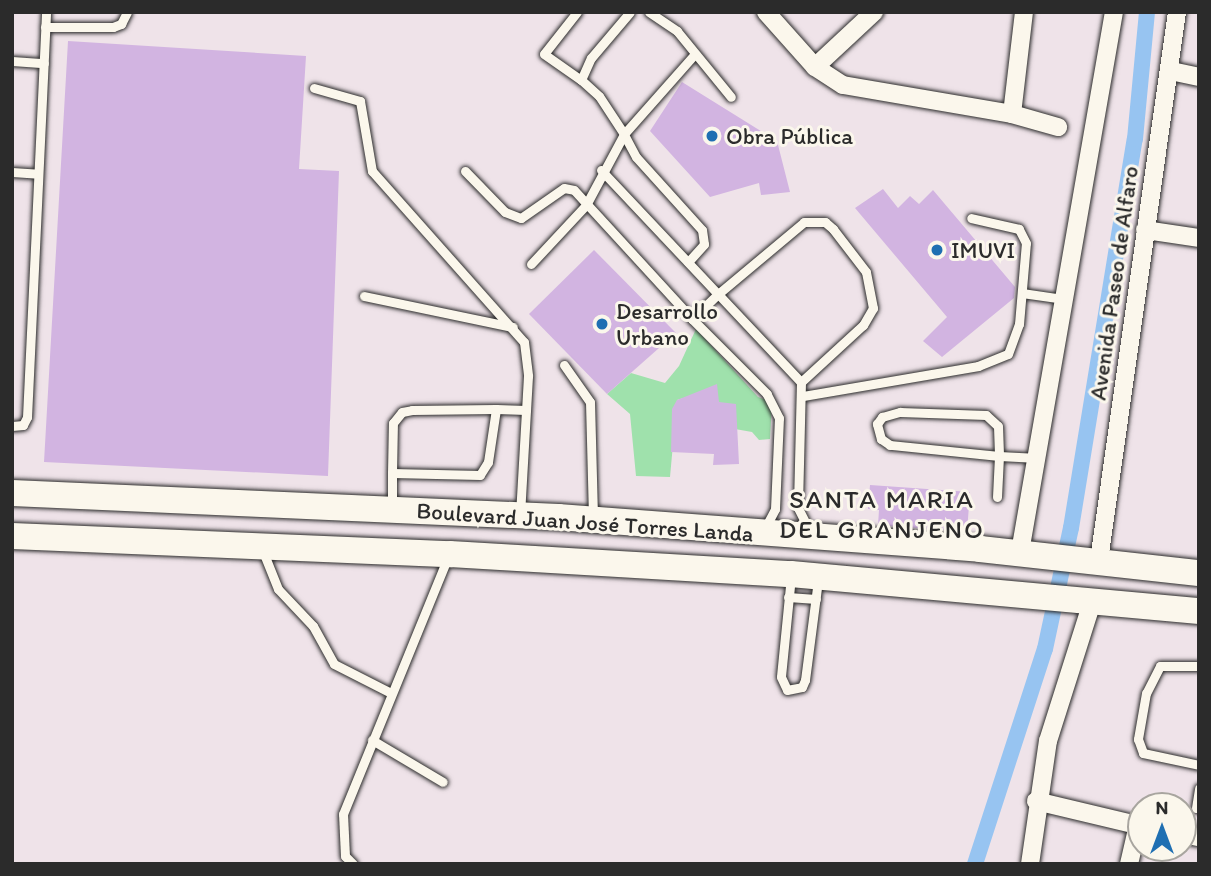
<!DOCTYPE html>
<html>
<head>
<meta charset="utf-8">
<style>
	body { margin:0 }
	#map { position:relative; width:1211px; height:876px; overflow:hidden; background:#efe3e9; font-family:Itim,sans-serif }
	div>[style] { position:absolute }
	[style*='--x'] { left:calc(var(--x)*1px); top:calc(var(--y)*1px); width:calc(var(--w)*1px); rotate:calc(var(--a)*1deg) }
	.green>* { inset:0; background:#9fe1ac }
	.canal>* { height:16px; margin:-8px; padding:0 8px; transform-origin:8px; border-radius:8px; background:#97c4f1 }
	.building>* { inset:0; background:#d2b4e1 }
	.roads { filter:drop-shadow(0 0 2px #2b2b2b) drop-shadow(0 0 2px #2b2b2b) }
	.service>* { height:9px; margin:-4.5px; padding:0 4.5px; transform-origin:4.5px; border-radius:4.5px; background:#fbf7ec }
	.minor>* { height:18px; margin:-9px; padding:0 9px; transform-origin:9px; border-radius:9px; background:#fbf7ec }
	.primary>* { height:26px; margin:-13px; padding:0 13px; transform-origin:13px; border-radius:13px; background:#fbf7ec }
	.dots>* { width:19px; height:19px; translate:-50% -50%; box-sizing:border-box; border:4px solid #fbf7ec; border-radius:50% }
	span { translate:-50% -50%; white-space:nowrap; text-align:center; line-height:1.15; -webkit-text-stroke:6px #fbf7ec; paint-order:stroke }
	.poi-label { font-size:23px; color:#2b2b2b }
	.left { translate:0 -50%; text-align:left }
	.street-label { font-size:23px; color:#2b2b2b }
	.quarter-label { font-size:26px; color:#2b2b2b; letter-spacing:2px }
	.frame { position:absolute; inset:0; border:14px solid #2b2b2b; pointer-events:none }
	.north { position:absolute; left:1127px; top:792px; width:70px; height:70px; box-sizing:border-box; background:#fbf7ec; border:2px solid #a8a59f; border-radius:50%; rotate:0deg; font-size:19px; font-weight:700; line-height:28px; text-align:center; color:#2b2b2b }
	.north::after { content:''; display:block; margin:auto; width:24px; height:32px; background:#1f6fb2; clip-path:polygon(50% 0,100% 100%,50% 72%,0 100%) }
</style>
</head>
<body>
<div id="map">
	<div class="green">
		<i style="clip-path:polygon(696px 329px,758px 397px,772px 402px,770px 439px,759px 440px,752px 432px,735px 429px,719px 402px,687px 397px,677px 400px,670px 477px,636px 476px,630px 414px,607px 394px,631px 373px,665px 383px,679px 366px)"></i>
	</div>
	<div class="canal">
		<i style="--x:975;--y:864;--w:226;--a:-72"></i>
		<i style="--x:1045;--y:649;--w:124;--a:-77.9"></i>
		<i style="--x:1071;--y:528;--w:394;--a:-80.7"></i>
		<i style="--x:1135;--y:139;--w:128;--a:-84.6"></i>
	</div>
	<div class="building">
		<i style="clip-path:polygon(68px 41px,306px 56px,299px 169px,339px 171px,328px 476px,44px 462px)"></i>
		<i style="clip-path:polygon(682px 82px,777px 141px,790px 192px,761px 195px,759px 183px,710px 197px,650px 131px)"></i>
		<i style="clip-path:polygon(883px 189px,898px 208px,910px 196px,919px 204px,933px 190px,1015px 287px,1014px 298px,942px 357px,923px 341px,947px 317px,855px 208px)"></i>
		<i style="clip-path:polygon(594px 250px,676px 333px,607px 394px,529px 314px)"></i>
		<i style="clip-path:polygon(717px 384px,719px 402px,736px 404px,739px 464px,713px 465px,714px 454px,671px 452px,672px 409px,677px 400px)"></i>
		<i style="clip-path:polygon(870px 485px,970px 492px,967px 532px,878px 525px,879px 510px,868px 509px)"></i>
	</div>
	<div class="roads">
		<div class="service">
			<i style="--x:577;--y:12;--w:53;--a:128.2"></i>
			<i style="--x:544;--y:54;--w:45;--a:35.1"></i>
			<i style="--x:649;--y:12;--w:34;--a:34"></i>
			<i style="--x:677;--y:31;--w:85;--a:50.7"></i>
			<i style="--x:45;--y:27;--w:68;--a:0"></i>
			<i style="--x:113;--y:27;--w:9;--a:-21"></i>
			<i style="--x:121;--y:24;--w:13;--a:-63"></i>
			<i style="--x:12;--y:61;--w:32;--a:4"></i>
			<i style="--x:314;--y:88;--w:48;--a:15.8"></i>
			<i style="--x:360;--y:101;--w:71;--a:80.3"></i>
			<i style="--x:372;--y:171;--w:229;--a:48.4"></i>
			<i style="--x:524;--y:342;--w:34;--a:83"></i>
			<i style="--x:528;--y:376;--w:137;--a:93.3"></i>
			<i style="--x:601;--y:170;--w:170;--a:46.7"></i>
			<i style="--x:718;--y:294;--w:112;--a:-39.9"></i>
			<i style="--x:804;--y:222;--w:21;--a:0"></i>
			<i style="--x:825;--y:222;--w:11;--a:41"></i>
			<i style="--x:833;--y:229;--w:54;--a:52.5"></i>
			<i style="--x:866;--y:272;--w:37;--a:79"></i>
			<i style="--x:873;--y:308;--w:20;--a:120"></i>
			<i style="--x:863;--y:325;--w:84;--a:137.4"></i>
			<i style="--x:465;--y:171;--w:57;--a:45.7"></i>
			<i style="--x:505;--y:212;--w:17;--a:21"></i>
			<i style="--x:521;--y:218;--w:52;--a:-34.9"></i>
			<i style="--x:564;--y:188;--w:10;--a:11"></i>
			<i style="--x:574;--y:190;--w:175;--a:47.5"></i>
			<i style="--x:12;--y:172;--w:26;--a:4"></i>
			<i style="--x:688;--y:262;--w:24;--a:-48"></i>
			<i style="--x:704;--y:244;--w:14;--a:-98"></i>
			<i style="--x:702;--y:230;--w:98;--a:-132.1"></i>
			<i style="--x:636;--y:157;--w:26;--a:-118"></i>
			<i style="--x:624;--y:134;--w:104;--a:-48.5"></i>
			<i style="--x:531;--y:264;--w:81;--a:-47"></i>
			<i style="--x:586;--y:205;--w:81;--a:-61.8"></i>
			<i style="--x:624;--y:134;--w:45;--a:-123.3"></i>
			<i style="--x:599;--y:96;--w:24;--a:-138"></i>
			<i style="--x:581;--y:80;--w:24;--a:-66"></i>
			<i style="--x:591;--y:58;--w:60;--a:-49.7"></i>
			<i style="--x:1022;--y:293;--w:41;--a:8.3"></i>
			<i style="--x:364;--y:296;--w:152;--a:11.8"></i>
			<i style="--x:564;--y:365;--w:45;--a:54.9"></i>
			<i style="--x:590;--y:402;--w:116;--a:88.5"></i>
			<i style="--x:803;--y:396;--w:178;--a:-9.7"></i>
			<i style="--x:978;--y:366;--w:32;--a:-22"></i>
			<i style="--x:1008;--y:354;--w:32;--a:-70"></i>
			<i style="--x:1019;--y:324;--w:81;--a:-85.1"></i>
			<i style="--x:1026;--y:243;--w:16;--a:-117"></i>
			<i style="--x:1019;--y:229;--w:49;--a:-167.1"></i>
			<i style="--x:496;--y:409;--w:54;--a:98.6"></i>
			<i style="--x:488;--y:462;--w:15;--a:122"></i>
			<i style="--x:480;--y:475;--w:88;--a:-178.7"></i>
			<i style="--x:392;--y:473;--w:50;--a:-88.9"></i>
			<i style="--x:393;--y:423;--w:14;--a:-51"></i>
			<i style="--x:402;--y:412;--w:10;--a:-11"></i>
			<i style="--x:412;--y:410;--w:84;--a:-0.7"></i>
			<i style="--x:496;--y:409;--w:30;--a:2"></i>
			<i style="--x:12;--y:426;--w:11;--a:-5"></i>
			<i style="--x:23;--y:425;--w:9;--a:-63"></i>
			<i style="--x:27;--y:417;--w:405;--a:-87.3"></i>
			<i style="--x:997;--y:497;--w:41;--a:-87.2"></i>
			<i style="--x:999;--y:456;--w:110;--a:-174.2"></i>
			<i style="--x:890;--y:445;--w:11;--a:-146"></i>
			<i style="--x:881;--y:439;--w:16;--a:-105"></i>
			<i style="--x:877;--y:424;--w:9;--a:-54"></i>
			<i style="--x:882;--y:417;--w:19;--a:-16"></i>
			<i style="--x:900;--y:412;--w:86;--a:2"></i>
			<i style="--x:986;--y:415;--w:16;--a:43"></i>
			<i style="--x:998;--y:426;--w:30;--a:88"></i>
			<i style="--x:999;--y:456;--w:39;--a:3"></i>
			<i style="--x:392;--y:507;--w:34;--a:-90"></i>
			<i style="--x:765;--y:528;--w:21;--a:-62"></i>
			<i style="--x:775;--y:509;--w:91;--a:-87.5"></i>
			<i style="--x:779;--y:418;--w:27;--a:-117"></i>
			<i style="--x:767;--y:394;--w:106;--a:-135"></i>
			<i style="--x:692;--y:319;--w:36;--a:-44"></i>
			<i style="--x:718;--y:294;--w:121;--a:46.7"></i>
			<i style="--x:801;--y:382;--w:126;--a:91.4"></i>
			<i style="--x:798;--y:508;--w:28;--a:63"></i>
			<i style="--x:262;--y:549;--w:43;--a:68.2"></i>
			<i style="--x:278;--y:589;--w:51;--a:46.6"></i>
			<i style="--x:313;--y:626;--w:43;--a:61.1"></i>
			<i style="--x:334;--y:664;--w:64;--a:27"></i>
			<i style="--x:791;--y:576;--w:101;--a:95.7"></i>
			<i style="--x:781;--y:677;--w:14;--a:65"></i>
			<i style="--x:787;--y:690;--w:15;--a:-11"></i>
			<i style="--x:802;--y:687;--w:8;--a:-67"></i>
			<i style="--x:805;--y:680;--w:101;--a:-82.6"></i>
			<i style="--x:788;--y:597;--w:28;--a:4"></i>
			<i style="--x:1199;--y:666;--w:39;--a:180"></i>
			<i style="--x:1160;--y:666;--w:30;--a:117"></i>
			<i style="--x:1146;--y:693;--w:47;--a:99.9"></i>
			<i style="--x:1138;--y:739;--w:15;--a:70"></i>
			<i style="--x:1143;--y:753;--w:57;--a:12.1"></i>
			<i style="--x:372;--y:740;--w:82;--a:30.6"></i>
			<i style="--x:1196;--y:808;--w:20;--a:-81"></i>
			<i style="--x:353;--y:864;--w:11;--a:-135"></i>
			<i style="--x:345;--y:856;--w:42;--a:-92.7"></i>
			<i style="--x:343;--y:814;--w:278;--a:-67.8"></i>
		</div>
		<div class="minor">
			<i style="--x:766;--y:12;--w:74;--a:48.3"></i>
			<i style="--x:815;--y:67;--w:33;--a:33"></i>
			<i style="--x:843;--y:85;--w:171;--a:9.7"></i>
			<i style="--x:1012;--y:114;--w:48;--a:15.8"></i>
			<i style="--x:815;--y:67;--w:81;--a:-43"></i>
			<i style="--x:1171;--y:71;--w:29;--a:12"></i>
			<i style="--x:1012;--y:114;--w:103;--a:-83.3"></i>
			<i style="--x:1145;--y:230;--w:55;--a:8.4"></i>
			<i style="--x:1020;--y:552;--w:548;--a:-80.13"></i>
			<i style="--x:1099;--y:560;--w:554;--a:-81.9"></i>
			<i style="--x:1036;--y:801;--w:108;--a:13.4"></i>
			<i style="--x:1183;--y:834;--w:16;--a:11"></i>
			<i style="--x:1030;--y:864;--w:124;--a:-81.7"></i>
			<i style="--x:1048;--y:741;--w:149;--a:-72.4"></i>
			<i style="--x:1129;--y:864;--w:40;--a:-77"></i>
		</div>
		<div class="primary">
			<i style="--x:12;--y:493;--w:547;--a:2.52"></i>
			<i style="--x:558;--y:517;--w:423;--a:4.3"></i>
			<i style="--x:980;--y:549;--w:220;--a:6.3"></i>
			<i style="--x:12;--y:536;--w:438;--a:2.4"></i>
			<i style="--x:450;--y:554;--w:342;--a:3.4"></i>
			<i style="--x:791;--y:574;--w:410;--a:5.2"></i>
		</div>
	</div>
	<div class="dots">
		<i style="left:712px;top:136px;background:#1f6fb2"></i>
		<i style="left:937px;top:250px;background:#1f6fb2"></i>
		<i style="left:602px;top:324px;background:#1f6fb2"></i>
	</div>
	<div class="poi-label">
		<span class="left" style="left:726px;top:136px">Obra Pública</span>
		<span class="left" style="left:951px;top:250px">IMUVI</span>
		<span class="left" style="left:616px;top:324px">Desarrollo<br>Urbano</span>
	</div>
	<div class="street-label">
		<span style="left:1114px;top:283px;rotate:-82deg">Avenida Paseo de Alfaro</span>
		<span style="left:585px;top:522px;rotate:4deg">Boulevard Juan José Torres Landa</span>
	</div>
	<div class="quarter-label">
		<span style="left:882px;top:515px">SANTA MARIA<br>DEL GRANJENO</span>
	</div>
	<div class="frame"></div>
	<div class="north">N</div>
</div>
</body>
</html>
